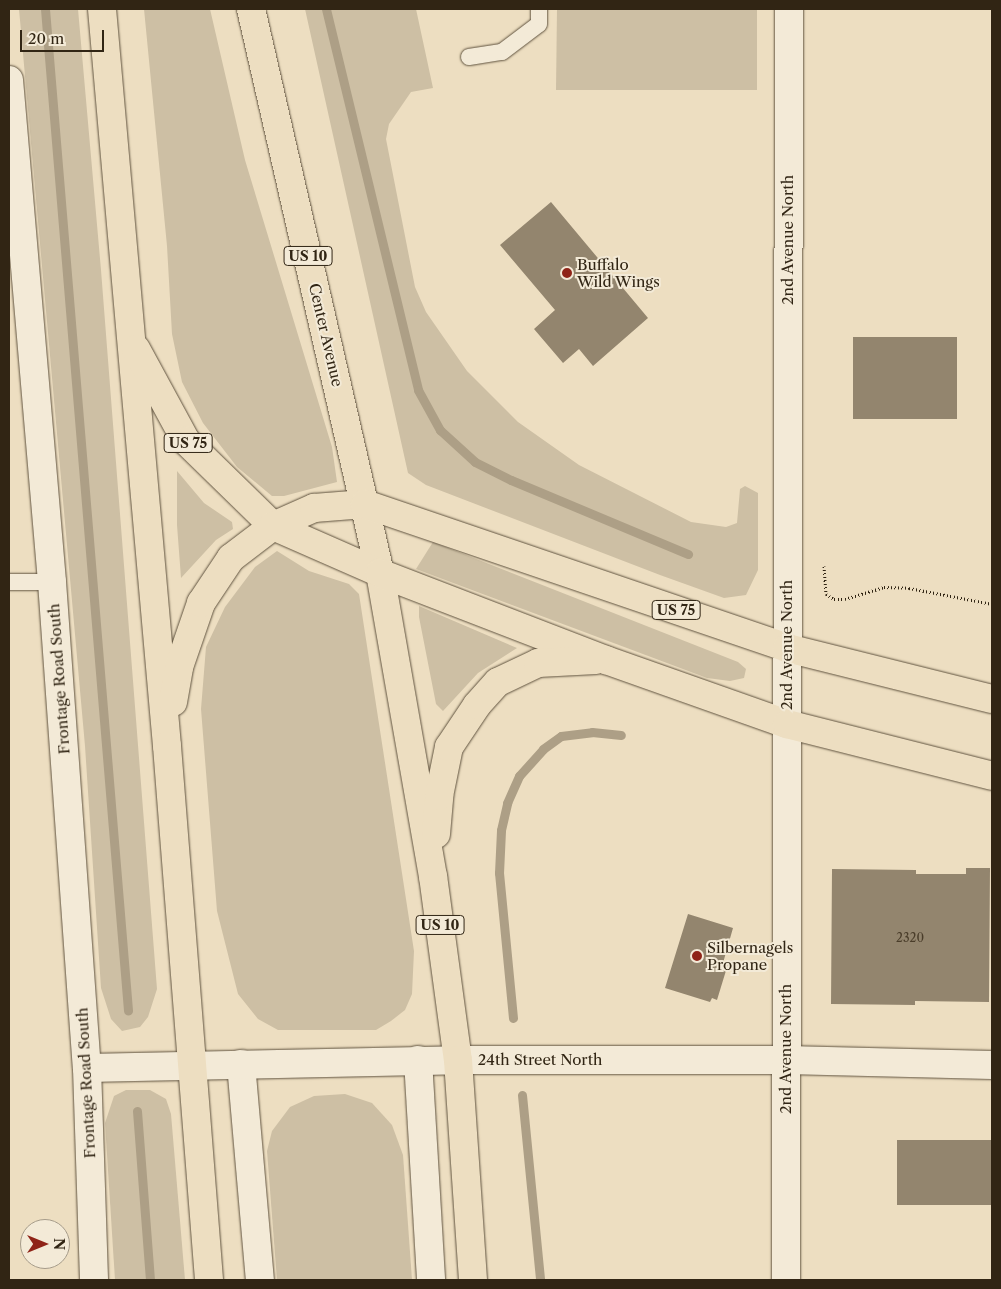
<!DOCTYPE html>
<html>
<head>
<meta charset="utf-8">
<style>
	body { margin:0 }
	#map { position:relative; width:1001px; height:1289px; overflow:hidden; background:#eddec1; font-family:"Libre Caslon Text",serif }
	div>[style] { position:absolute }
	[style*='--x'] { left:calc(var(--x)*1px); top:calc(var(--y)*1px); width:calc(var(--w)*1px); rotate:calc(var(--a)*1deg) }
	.green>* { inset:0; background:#cdbfa4 }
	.stream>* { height:9px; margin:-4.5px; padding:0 4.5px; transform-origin:4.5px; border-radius:4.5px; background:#ad9f86 }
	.building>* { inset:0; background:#93856e }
	.path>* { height:3px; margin-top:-1.5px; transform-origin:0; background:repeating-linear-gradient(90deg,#312514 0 1px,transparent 0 3.5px) }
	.roads { filter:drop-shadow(0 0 1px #60533f) drop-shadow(0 0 1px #60533f) }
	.service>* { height:16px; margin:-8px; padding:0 8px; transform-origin:8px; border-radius:8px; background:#f3ead7 }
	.minor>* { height:28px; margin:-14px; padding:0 14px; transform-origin:14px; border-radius:14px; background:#f3ead7 }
	.primary>* { height:28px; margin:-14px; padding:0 14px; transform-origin:14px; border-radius:14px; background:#eddec1 }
	.dots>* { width:14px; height:14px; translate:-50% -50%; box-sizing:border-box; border:2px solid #f3ead7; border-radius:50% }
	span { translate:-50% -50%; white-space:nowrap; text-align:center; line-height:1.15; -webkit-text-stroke:4px #f3ead7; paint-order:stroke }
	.number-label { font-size:12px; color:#4a3d2a }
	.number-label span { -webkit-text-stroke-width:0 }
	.shield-label span { padding:1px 4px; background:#f3ead7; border:1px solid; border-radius:4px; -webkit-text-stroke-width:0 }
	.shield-label { font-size:14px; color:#312514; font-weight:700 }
	.street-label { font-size:15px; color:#312514 }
	.poi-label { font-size:15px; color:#312514 }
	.left { translate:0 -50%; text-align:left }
	.frame { position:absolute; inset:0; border:10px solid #312514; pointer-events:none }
	.north { position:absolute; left:20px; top:1219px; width:50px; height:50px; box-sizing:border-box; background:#f3ead7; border:1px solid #a59b89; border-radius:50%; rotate:90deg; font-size:14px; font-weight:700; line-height:20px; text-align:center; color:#312514 }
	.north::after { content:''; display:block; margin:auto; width:18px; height:22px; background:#8f2418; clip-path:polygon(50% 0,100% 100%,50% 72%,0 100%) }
	.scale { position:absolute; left:20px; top:30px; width:84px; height:22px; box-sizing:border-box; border:2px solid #312514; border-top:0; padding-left:6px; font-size:15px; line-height:18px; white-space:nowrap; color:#312514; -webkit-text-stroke:4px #f3ead7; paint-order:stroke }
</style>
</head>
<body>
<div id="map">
	<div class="green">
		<i style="clip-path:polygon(19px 9px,78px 9px,101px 270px,157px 989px,148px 1017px,140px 1027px,122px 1031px,111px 1019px,101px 988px,85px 746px)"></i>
		<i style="clip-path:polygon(144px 9px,210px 9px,245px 160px,332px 447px,337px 482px,284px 496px,272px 496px,237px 467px,203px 423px,182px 382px,172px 334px,167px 246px)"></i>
		<i style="clip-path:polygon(305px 9px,416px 9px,433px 88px,411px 92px,389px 124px,386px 139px,415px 287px,426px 312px,467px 371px,518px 422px,579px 465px,691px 522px,726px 527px,737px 523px,740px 489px,745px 486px,758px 493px,758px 570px,746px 595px,724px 598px,660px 575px,426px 485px,408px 473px)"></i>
		<i style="clip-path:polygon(557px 9px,757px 9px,757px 90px,556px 90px)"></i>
		<i style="clip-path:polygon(177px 471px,204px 503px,232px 522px,233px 529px,216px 540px,181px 578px,177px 525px)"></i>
		<i style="clip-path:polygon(433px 542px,738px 662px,746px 669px,744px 678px,730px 681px,707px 678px,416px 569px)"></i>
		<i style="clip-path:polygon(277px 551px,309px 571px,349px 584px,359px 594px,414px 951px,412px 994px,405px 1010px,391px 1021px,376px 1030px,278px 1030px,258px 1019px,238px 994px,217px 911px,201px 709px,206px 647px,225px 607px,255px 567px)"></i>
		<i style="clip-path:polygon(419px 606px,517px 648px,478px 673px,443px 711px,436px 704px,419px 617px)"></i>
		<i style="clip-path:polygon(126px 1090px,150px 1090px,166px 1099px,171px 1114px,185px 1280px,115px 1280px,105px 1123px,114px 1096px)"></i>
		<i style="clip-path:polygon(345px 1094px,372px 1103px,392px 1125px,403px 1155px,412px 1280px,277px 1280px,267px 1151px,272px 1131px,290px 1107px,314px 1096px)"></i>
	</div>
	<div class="stream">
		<i style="--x:45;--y:9;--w:1005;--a:85.26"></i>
		<i style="--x:326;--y:9;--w:392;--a:76.4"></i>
		<i style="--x:418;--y:390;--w:46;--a:61.2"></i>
		<i style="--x:440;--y:430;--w:47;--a:42.4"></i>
		<i style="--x:475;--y:462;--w:40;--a:26.6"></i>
		<i style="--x:511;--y:480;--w:192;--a:22.7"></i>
		<i style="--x:513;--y:1018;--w:146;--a:-95.5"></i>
		<i style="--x:499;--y:873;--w:43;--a:-87.3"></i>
		<i style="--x:501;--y:830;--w:28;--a:-77"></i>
		<i style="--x:507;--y:803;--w:30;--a:-66"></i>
		<i style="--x:519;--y:776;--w:36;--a:-48"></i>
		<i style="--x:543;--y:749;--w:22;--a:-36"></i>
		<i style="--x:561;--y:736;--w:31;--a:-7"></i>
		<i style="--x:592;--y:732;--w:29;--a:6"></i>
		<i style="--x:522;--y:1095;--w:186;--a:84.4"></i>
		<i style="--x:137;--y:1111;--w:169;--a:85.6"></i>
	</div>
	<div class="building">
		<i style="clip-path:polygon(551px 202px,648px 318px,593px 366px,579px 349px,563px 363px,534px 329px,555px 310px,500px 245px)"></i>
		<i style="clip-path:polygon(853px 337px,957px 337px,957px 419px,853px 419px)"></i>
		<i style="clip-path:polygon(966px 868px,990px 868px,989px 1002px,915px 1001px,915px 1005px,831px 1004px,832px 869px,916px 870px,916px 874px,966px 874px)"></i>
		<i style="clip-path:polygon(688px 914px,733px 928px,723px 963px,728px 964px,717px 1000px,712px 998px,710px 1002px,665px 988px)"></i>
		<i style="clip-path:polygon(897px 1140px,992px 1140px,992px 1205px,897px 1205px)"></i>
	</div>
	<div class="path">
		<i style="--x:824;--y:566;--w:28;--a:86"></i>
		<i style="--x:826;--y:594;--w:9;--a:32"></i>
		<i style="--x:834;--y:599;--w:11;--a:0"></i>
		<i style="--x:845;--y:599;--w:41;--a:-17.1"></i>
		<i style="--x:884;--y:587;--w:25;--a:2"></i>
		<i style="--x:909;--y:588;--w:85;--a:10.9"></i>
	</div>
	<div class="roads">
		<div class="service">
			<i style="--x:469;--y:57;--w:33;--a:-9"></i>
			<i style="--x:502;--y:52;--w:46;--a:-37.1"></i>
			<i style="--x:539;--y:24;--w:15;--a:-90"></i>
			<i style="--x:9;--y:582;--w:43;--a:0"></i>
		</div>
		<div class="minor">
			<i style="--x:9;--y:80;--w:504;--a:85.1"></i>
			<i style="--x:52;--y:582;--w:487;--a:85.9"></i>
			<i style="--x:87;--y:1068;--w:212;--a:88.1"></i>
			<i style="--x:418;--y:1060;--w:220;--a:86.6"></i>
			<i style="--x:241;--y:1064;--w:217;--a:85"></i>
			<i style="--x:87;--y:1068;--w:371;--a:-1.2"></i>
			<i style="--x:458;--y:1060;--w:328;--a:0"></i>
			<i style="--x:786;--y:1060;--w:206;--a:1.4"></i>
			<i style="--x:786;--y:1280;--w:1271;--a:-89.86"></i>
		</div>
		<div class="primary">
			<i style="--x:102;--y:9;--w:740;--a:84.96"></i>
			<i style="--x:167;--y:746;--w:536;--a:85.5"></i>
			<i style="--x:251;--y:9;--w:579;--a:77.12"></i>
			<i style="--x:380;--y:573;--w:308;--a:80.1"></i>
			<i style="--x:433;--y:876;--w:186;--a:82.3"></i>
			<i style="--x:458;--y:1060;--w:221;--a:86.1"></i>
			<i style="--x:136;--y:349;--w:105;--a:61.5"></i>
			<i style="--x:186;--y:441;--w:122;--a:44.3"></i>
			<i style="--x:273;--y:526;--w:117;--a:23.7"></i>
			<i style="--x:380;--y:573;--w:242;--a:21.1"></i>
			<i style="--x:606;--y:660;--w:192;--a:19.5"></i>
			<i style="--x:787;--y:724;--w:211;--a:14.2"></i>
			<i style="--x:173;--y:702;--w:36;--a:-80"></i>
			<i style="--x:179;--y:667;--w:68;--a:-71"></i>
			<i style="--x:201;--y:603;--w:54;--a:-56.3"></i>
			<i style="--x:231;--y:558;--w:53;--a:-37.3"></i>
			<i style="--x:273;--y:526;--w:45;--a:-23.7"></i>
			<i style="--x:314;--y:508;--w:51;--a:-4.5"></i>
			<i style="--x:365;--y:504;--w:446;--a:18.8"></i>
			<i style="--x:787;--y:648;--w:211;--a:14"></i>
			<i style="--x:436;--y:834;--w:38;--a:-85"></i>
			<i style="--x:439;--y:796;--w:50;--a:-78.5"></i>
			<i style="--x:449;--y:747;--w:50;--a:-56.3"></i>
			<i style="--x:477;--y:705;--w:31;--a:-48"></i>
			<i style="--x:498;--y:682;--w:44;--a:-25.4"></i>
			<i style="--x:538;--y:663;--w:58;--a:-3"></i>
		</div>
	</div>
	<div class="dots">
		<i style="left:567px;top:273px;background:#8f2418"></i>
		<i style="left:697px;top:956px;background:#8f2418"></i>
	</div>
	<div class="number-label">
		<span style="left:910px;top:938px">2320</span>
	</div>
	<div class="shield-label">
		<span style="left:308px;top:256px">US 10</span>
		<span style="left:188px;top:443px">US 75</span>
		<span style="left:676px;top:610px">US 75</span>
		<span style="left:440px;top:925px">US 10</span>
	</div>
	<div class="street-label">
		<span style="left:788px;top:240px;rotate:-90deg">2nd Avenue North</span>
		<span style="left:326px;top:335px;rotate:77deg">Center Avenue</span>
		<span style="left:787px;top:645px;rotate:-90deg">2nd Avenue North</span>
		<span style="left:59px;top:679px;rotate:-94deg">Frontage Road South</span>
		<span style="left:786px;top:1049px;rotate:-90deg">2nd Avenue North</span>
		<span style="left:540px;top:1060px">24th Street North</span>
		<span style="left:86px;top:1083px;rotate:-93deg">Frontage Road South</span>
	</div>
	<div class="poi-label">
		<span class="left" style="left:577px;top:273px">Buffalo<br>Wild Wings</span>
		<span class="left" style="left:707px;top:956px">Silbernagels<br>Propane</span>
	</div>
	<div class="frame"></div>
	<div class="north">N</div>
	<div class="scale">20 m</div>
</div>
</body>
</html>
